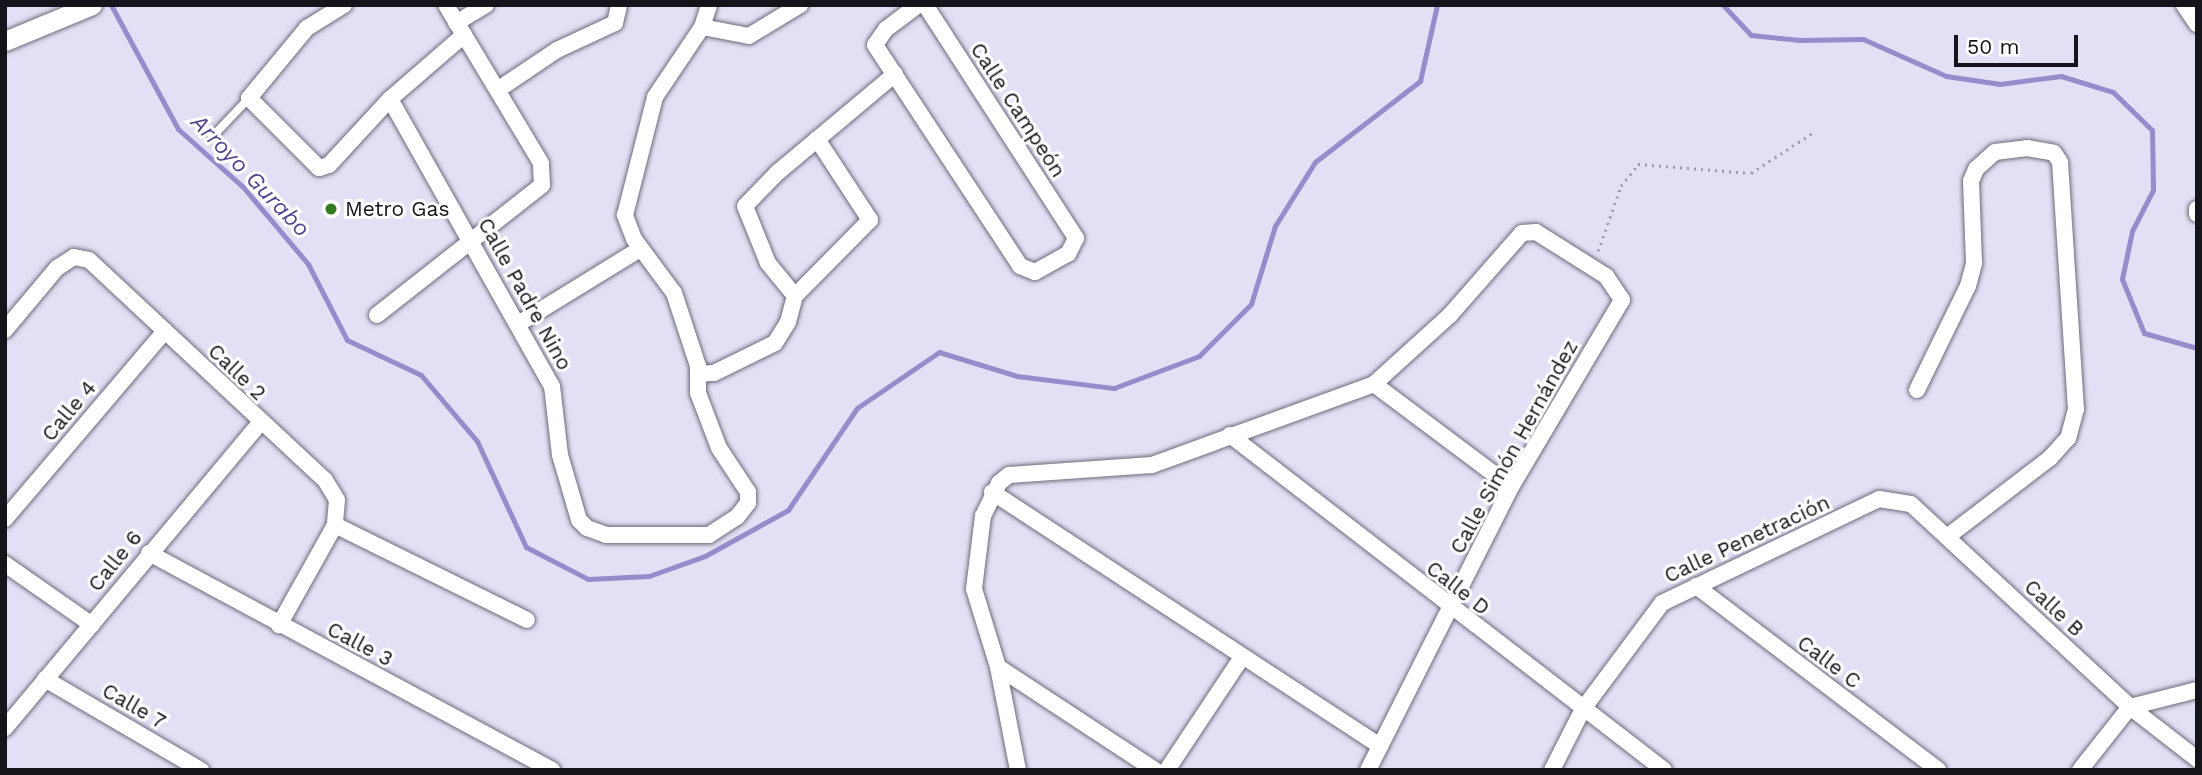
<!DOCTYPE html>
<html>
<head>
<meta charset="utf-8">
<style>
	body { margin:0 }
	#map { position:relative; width:2202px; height:775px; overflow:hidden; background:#e2e0f4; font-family:"Work Sans",sans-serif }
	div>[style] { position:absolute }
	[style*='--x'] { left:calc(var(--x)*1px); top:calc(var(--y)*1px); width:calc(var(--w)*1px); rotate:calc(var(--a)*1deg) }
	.stream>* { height:5px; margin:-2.5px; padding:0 2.5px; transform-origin:2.5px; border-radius:2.5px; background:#958dcb }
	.path>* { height:2.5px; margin-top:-1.25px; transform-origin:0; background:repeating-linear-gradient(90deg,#9c9aa9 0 2px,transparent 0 7px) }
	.roads { filter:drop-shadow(0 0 2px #6c6b7b) drop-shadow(0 0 2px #6c6b7b) }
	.service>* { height:8px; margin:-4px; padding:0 4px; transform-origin:4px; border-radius:4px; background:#fff }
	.minor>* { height:16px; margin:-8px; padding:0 8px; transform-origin:8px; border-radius:8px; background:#fff }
	.tertiary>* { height:19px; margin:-9.5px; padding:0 9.5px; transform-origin:9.5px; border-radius:9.5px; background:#fff }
	.dots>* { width:19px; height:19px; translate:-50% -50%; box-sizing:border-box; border:4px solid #fff; border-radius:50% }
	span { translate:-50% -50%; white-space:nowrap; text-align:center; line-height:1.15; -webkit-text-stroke:6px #fff; paint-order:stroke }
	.street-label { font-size:21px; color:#15141b }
	.poi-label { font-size:21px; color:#15141b }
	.left { translate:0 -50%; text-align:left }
	.water-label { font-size:23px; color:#544591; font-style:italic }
	.frame { position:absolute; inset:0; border:7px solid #15141b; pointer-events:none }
	.scale { position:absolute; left:1954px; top:35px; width:124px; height:32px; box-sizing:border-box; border:4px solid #15141b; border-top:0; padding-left:9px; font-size:21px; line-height:24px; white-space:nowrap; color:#15141b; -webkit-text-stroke:5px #fff; paint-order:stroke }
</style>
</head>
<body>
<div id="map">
	<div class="stream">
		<i style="--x:111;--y:5;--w:141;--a:61.6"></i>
		<i style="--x:178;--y:129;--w:87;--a:41.7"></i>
		<i style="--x:243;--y:187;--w:101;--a:49.8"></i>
		<i style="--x:308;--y:264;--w:85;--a:62.8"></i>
		<i style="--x:347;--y:340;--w:82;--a:25.3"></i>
		<i style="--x:421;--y:375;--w:87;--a:49.7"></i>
		<i style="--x:477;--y:441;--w:117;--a:65.2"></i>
		<i style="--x:526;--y:547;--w:70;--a:27.3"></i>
		<i style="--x:588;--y:579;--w:61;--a:-2.8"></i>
		<i style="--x:649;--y:576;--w:59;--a:-19.7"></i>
		<i style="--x:705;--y:556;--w:95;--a:-29"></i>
		<i style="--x:788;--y:510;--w:123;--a:-55.9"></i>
		<i style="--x:857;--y:408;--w:99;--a:-34.3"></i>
		<i style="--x:939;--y:352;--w:82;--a:17.1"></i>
		<i style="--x:1017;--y:376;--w:98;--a:7.1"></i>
		<i style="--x:1114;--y:388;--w:91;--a:-20.6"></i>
		<i style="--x:1199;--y:356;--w:74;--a:-45"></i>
		<i style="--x:1251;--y:304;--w:82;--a:-72.9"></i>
		<i style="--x:1275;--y:226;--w:75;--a:-58"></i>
		<i style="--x:1315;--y:162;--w:133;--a:-37.6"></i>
		<i style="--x:1420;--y:81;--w:78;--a:-77.4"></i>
		<i style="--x:1723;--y:5;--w:41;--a:47"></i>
		<i style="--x:1751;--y:35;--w:49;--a:5.8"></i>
		<i style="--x:1800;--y:40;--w:63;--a:-0.9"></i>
		<i style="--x:1863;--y:39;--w:91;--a:24"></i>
		<i style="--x:1946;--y:76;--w:55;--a:8.4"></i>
		<i style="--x:2000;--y:84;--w:62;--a:-7.5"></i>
		<i style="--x:2061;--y:76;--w:54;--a:17.1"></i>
		<i style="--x:2113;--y:92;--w:54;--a:44.3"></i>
		<i style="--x:2152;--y:130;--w:60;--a:89"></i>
		<i style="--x:2153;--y:190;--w:46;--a:117.1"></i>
		<i style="--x:2132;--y:231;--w:49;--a:101.8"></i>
		<i style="--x:2122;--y:279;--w:58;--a:67.8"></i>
		<i style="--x:2144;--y:333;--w:55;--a:15.8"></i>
	</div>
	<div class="path">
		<i style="--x:1598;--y:251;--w:69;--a:-70.5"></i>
		<i style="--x:1621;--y:186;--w:28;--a:-52"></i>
		<i style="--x:1638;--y:164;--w:113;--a:4.6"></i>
		<i style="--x:1751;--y:173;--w:75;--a:-33.1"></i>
	</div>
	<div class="roads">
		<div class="service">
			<i style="--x:212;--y:137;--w:54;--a:-46.5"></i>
		</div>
		<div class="minor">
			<i style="--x:344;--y:5;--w:44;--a:148.1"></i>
			<i style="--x:307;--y:28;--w:91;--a:129.6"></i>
			<i style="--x:249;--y:98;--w:99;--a:45"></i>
			<i style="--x:319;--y:168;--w:10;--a:-17"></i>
			<i style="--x:329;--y:165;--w:90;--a:-47.3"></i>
			<i style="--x:390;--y:99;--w:98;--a:-40.9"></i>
			<i style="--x:918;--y:5;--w:40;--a:143"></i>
			<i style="--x:886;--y:29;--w:19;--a:125"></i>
			<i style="--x:875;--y:45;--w:264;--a:56.7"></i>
			<i style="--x:1020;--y:266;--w:16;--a:22"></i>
			<i style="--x:1035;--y:272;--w:38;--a:-29"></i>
			<i style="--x:1068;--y:254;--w:18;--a:-63"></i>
			<i style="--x:1076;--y:238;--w:278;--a:-122.9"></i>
			<i style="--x:2184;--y:5;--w:23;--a:56"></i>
			<i style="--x:456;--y:23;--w:35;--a:-31"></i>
			<i style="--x:702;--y:27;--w:48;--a:10.8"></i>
			<i style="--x:749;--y:36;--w:60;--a:-31.3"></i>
			<i style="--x:499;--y:89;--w:70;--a:-33.9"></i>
			<i style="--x:557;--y:50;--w:64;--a:-25"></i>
			<i style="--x:615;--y:23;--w:18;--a:-77"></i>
			<i style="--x:390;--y:99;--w:330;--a:60.6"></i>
			<i style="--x:552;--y:386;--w:69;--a:83.4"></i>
			<i style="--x:560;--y:455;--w:68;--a:73.7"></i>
			<i style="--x:579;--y:520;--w:11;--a:45"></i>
			<i style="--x:587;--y:528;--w:20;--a:20"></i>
			<i style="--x:606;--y:535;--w:103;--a:0"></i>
			<i style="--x:709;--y:535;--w:33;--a:-33"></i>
			<i style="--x:737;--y:517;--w:18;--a:-52"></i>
			<i style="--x:748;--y:503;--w:11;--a:-90"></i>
			<i style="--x:748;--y:492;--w:53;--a:-123.4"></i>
			<i style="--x:719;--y:448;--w:59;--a:-110.9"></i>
			<i style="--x:698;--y:393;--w:27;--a:-90"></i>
			<i style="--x:698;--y:366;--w:77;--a:-108.2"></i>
			<i style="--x:674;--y:293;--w:67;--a:-126.5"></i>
			<i style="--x:634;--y:239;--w:26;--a:-111"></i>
			<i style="--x:625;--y:215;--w:122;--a:-75.7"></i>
			<i style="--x:655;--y:97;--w:84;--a:-56.1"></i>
			<i style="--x:702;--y:27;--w:23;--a:-72"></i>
			<i style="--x:2197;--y:209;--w:5;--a:90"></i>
			<i style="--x:795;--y:296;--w:43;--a:-129.3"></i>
			<i style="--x:768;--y:263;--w:61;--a:-112"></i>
			<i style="--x:745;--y:206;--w:46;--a:-45.9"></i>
			<i style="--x:777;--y:173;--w:154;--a:-40"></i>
			<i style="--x:377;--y:315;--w:210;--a:-38.2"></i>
			<i style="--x:542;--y:185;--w:22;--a:-93"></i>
			<i style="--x:541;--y:163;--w:184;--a:-121"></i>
			<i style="--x:518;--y:324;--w:143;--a:-31.6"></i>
			<i style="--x:5;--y:330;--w:81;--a:-50"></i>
			<i style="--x:57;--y:268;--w:20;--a:-33"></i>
			<i style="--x:74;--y:257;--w:15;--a:11"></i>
			<i style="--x:89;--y:260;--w:323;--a:43"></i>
			<i style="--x:325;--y:480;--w:23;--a:59"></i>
			<i style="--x:337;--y:500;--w:25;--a:95"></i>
			<i style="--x:335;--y:525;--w:115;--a:119.2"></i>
			<i style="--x:698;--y:374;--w:16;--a:-4"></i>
			<i style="--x:714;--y:373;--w:68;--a:-26.2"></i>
			<i style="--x:775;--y:343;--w:25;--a:-58"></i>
			<i style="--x:788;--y:322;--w:27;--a:-75"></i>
			<i style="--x:795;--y:296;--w:107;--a:-45.4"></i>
			<i style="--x:870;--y:220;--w:97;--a:-123.2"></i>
			<i style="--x:1374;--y:384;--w:171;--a:36.9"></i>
			<i style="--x:1917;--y:390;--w:116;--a:-63.9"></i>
			<i style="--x:1968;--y:286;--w:24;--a:-75"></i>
			<i style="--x:1974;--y:263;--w:82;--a:-92.1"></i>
			<i style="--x:1971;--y:181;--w:13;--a:-67"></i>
			<i style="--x:1976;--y:169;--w:25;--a:-42"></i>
			<i style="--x:1995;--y:152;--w:32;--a:-7"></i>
			<i style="--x:2027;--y:148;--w:27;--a:10"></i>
			<i style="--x:2054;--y:153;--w:11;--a:56"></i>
			<i style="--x:2060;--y:162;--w:248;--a:86.3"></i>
			<i style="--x:2076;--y:409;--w:30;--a:105"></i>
			<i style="--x:2068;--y:438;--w:27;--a:132"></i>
			<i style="--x:2050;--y:458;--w:130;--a:142.5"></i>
			<i style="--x:1230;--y:435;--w:548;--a:37.66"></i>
			<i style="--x:992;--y:492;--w:464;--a:33.2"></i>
			<i style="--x:5;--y:519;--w:247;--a:-49.6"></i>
			<i style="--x:335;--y:525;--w:214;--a:26.3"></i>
			<i style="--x:149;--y:553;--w:458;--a:28.3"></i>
			<i style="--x:5;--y:564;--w:106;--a:35"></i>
			<i style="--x:1696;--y:586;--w:304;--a:37.2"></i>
			<i style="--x:998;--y:667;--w:188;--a:33.3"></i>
			<i style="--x:45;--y:679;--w:181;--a:30.3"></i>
			<i style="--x:5;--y:728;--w:398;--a:-50.1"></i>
			<i style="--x:1018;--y:770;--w:105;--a:-101"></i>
			<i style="--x:998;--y:667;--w:82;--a:-107.1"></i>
			<i style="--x:974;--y:589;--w:74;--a:-83"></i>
			<i style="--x:983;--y:516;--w:37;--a:-64"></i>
			<i style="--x:999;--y:483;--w:13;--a:-39"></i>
			<i style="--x:1009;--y:475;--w:143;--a:-4"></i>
			<i style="--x:1152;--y:465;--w:236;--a:-20"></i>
			<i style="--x:1374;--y:384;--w:103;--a:-42.2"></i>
			<i style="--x:1450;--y:315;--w:109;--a:-48.7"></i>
			<i style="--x:1522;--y:233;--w:14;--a:-4"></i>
			<i style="--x:1536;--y:232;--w:83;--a:32.2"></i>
			<i style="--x:1606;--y:276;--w:29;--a:56"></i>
			<i style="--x:1622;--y:300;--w:217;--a:120.7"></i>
			<i style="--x:1511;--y:487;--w:317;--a:116.8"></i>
			<i style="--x:1167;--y:770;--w:136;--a:-56.4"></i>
			<i style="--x:1552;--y:770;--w:68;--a:-63.1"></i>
			<i style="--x:1583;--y:709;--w:132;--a:-53.3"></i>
			<i style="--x:1662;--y:603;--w:241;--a:-25.6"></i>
			<i style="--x:1879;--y:499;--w:32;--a:9"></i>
			<i style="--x:1911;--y:504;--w:299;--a:42.8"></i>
			<i style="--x:2130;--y:707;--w:85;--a:37.8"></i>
			<i style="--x:2080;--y:770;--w:80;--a:-51.6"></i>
			<i style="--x:2130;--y:707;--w:69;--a:-14.2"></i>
		</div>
		<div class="tertiary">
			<i style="--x:5;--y:41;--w:94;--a:-22.5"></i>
		</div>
	</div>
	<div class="dots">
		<i style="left:331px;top:209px;background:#337b1f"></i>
	</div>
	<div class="street-label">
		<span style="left:1018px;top:110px;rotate:57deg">Calle Campeón</span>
		<span style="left:525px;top:294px;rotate:61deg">Calle Padre Nino</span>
		<span style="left:237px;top:372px;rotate:44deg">Calle 2</span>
		<span style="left:69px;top:411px;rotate:-50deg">Calle 4</span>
		<span style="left:1514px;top:447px;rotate:-61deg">Calle Simón Hernández</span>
		<span style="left:1747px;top:539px;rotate:-25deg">Calle Penetración</span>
		<span style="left:115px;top:561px;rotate:-51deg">Calle 6</span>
		<span style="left:1458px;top:588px;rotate:38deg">Calle D</span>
		<span style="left:2054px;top:608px;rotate:43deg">Calle B</span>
		<span style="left:360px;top:644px;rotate:28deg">Calle 3</span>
		<span style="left:1829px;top:662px;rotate:37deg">Calle C</span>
		<span style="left:134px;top:706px;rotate:30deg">Calle 7</span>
	</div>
	<div class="poi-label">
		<span class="left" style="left:345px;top:209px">Metro Gas</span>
	</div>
	<div class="water-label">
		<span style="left:250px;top:176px;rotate:46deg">Arroyo Gurabo</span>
	</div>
	<div class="frame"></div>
	<div class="scale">50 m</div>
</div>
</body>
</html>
